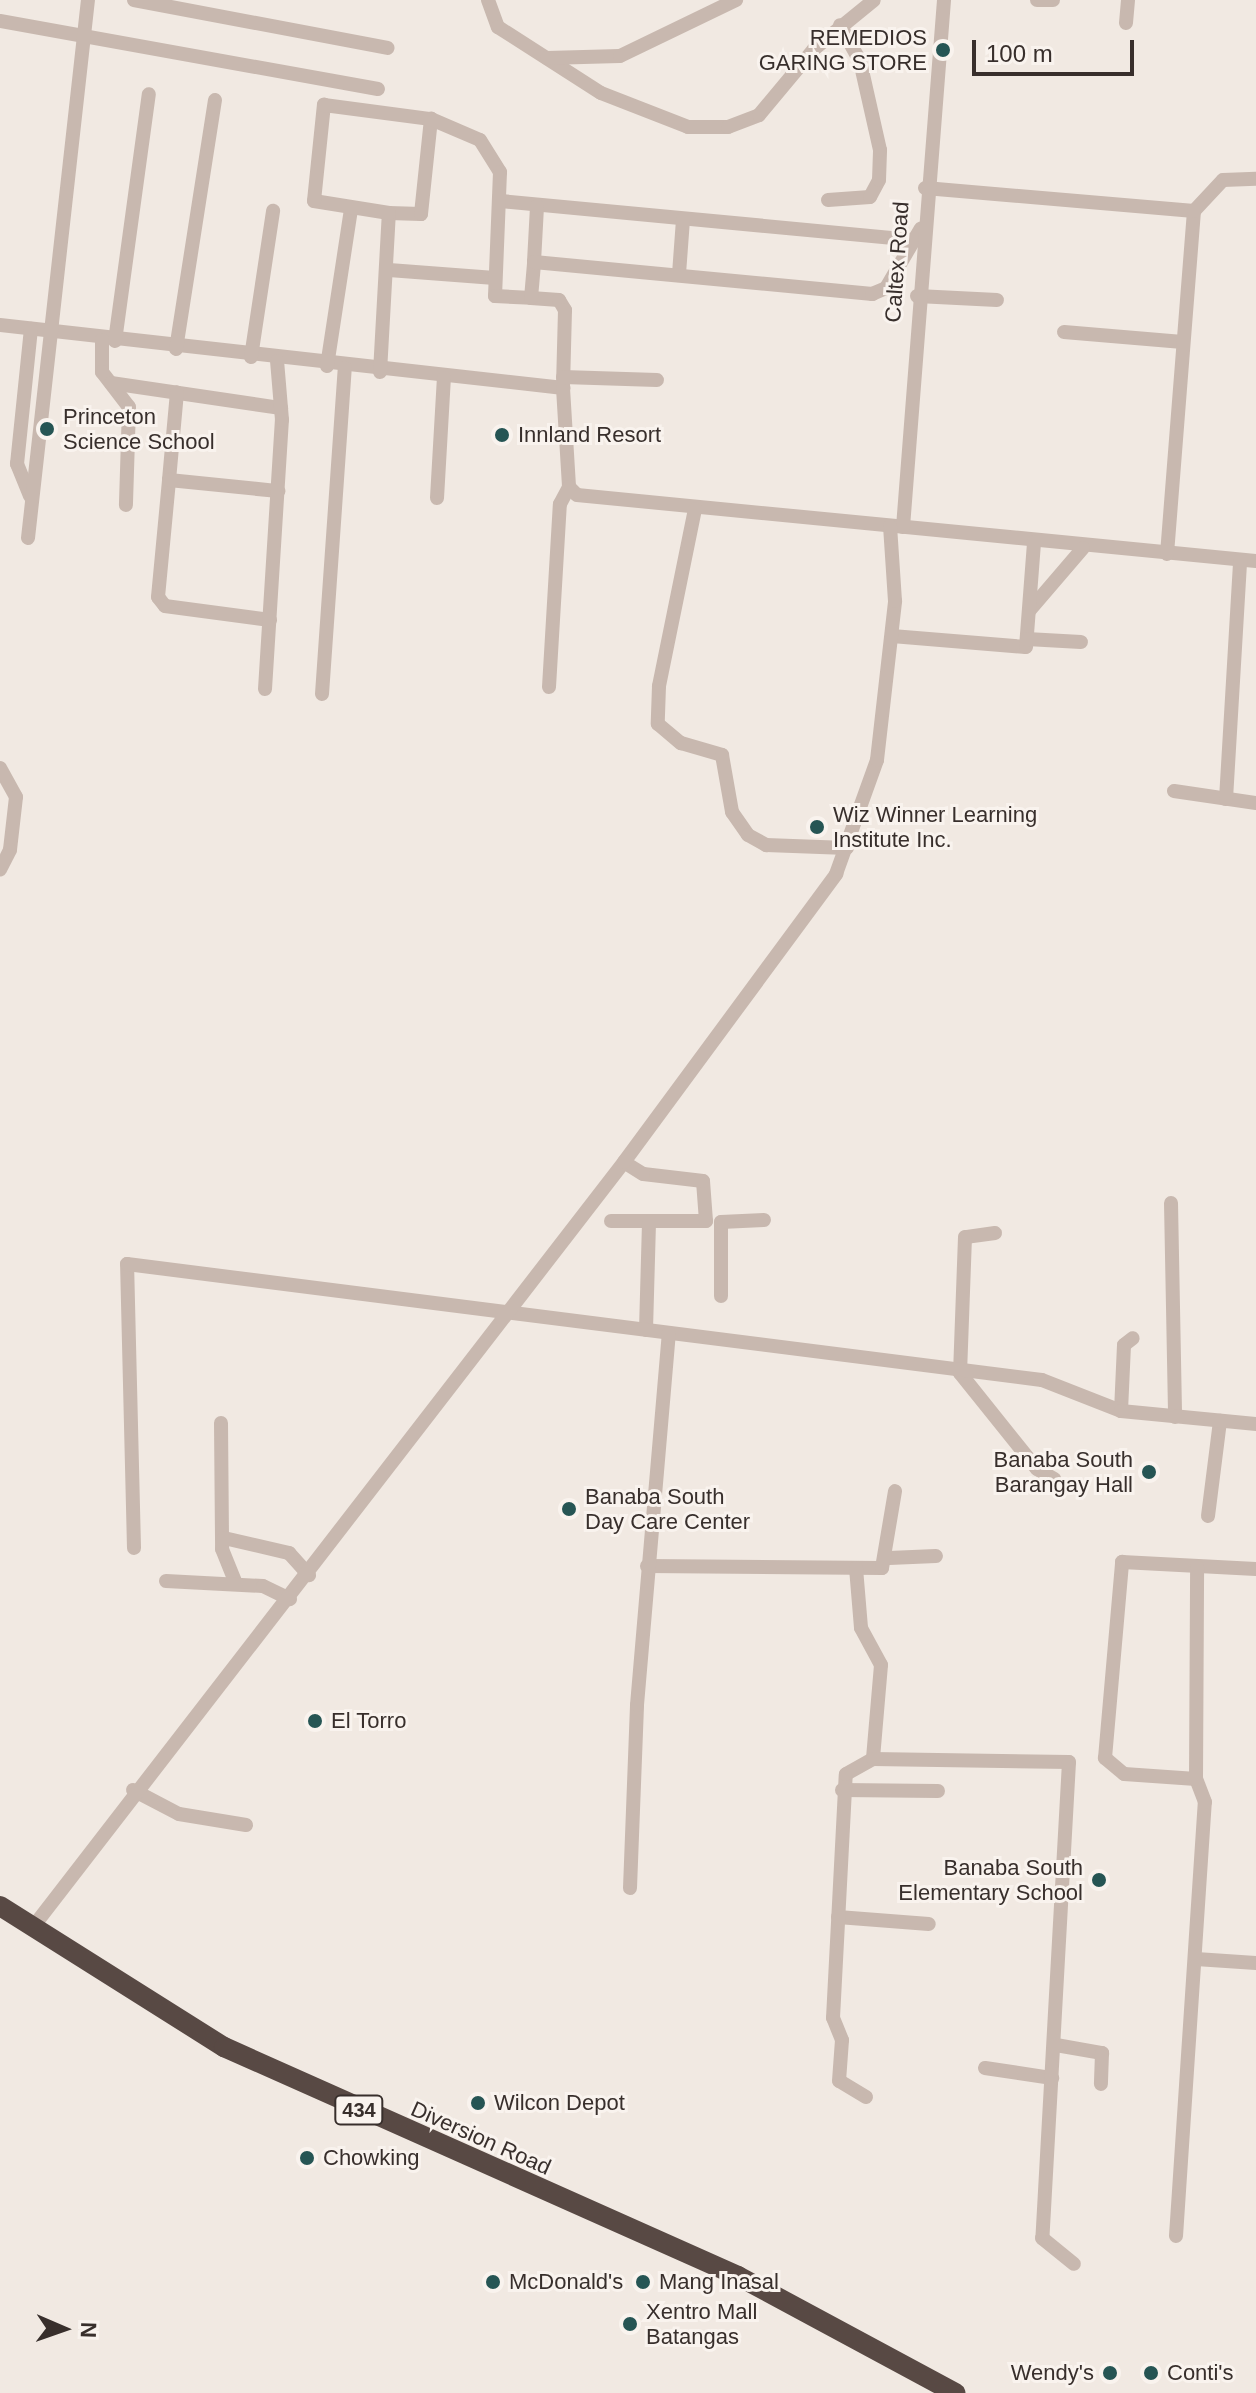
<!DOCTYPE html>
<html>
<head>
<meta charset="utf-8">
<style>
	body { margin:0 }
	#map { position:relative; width:1256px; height:2393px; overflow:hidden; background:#f1e9e2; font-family:Arial,sans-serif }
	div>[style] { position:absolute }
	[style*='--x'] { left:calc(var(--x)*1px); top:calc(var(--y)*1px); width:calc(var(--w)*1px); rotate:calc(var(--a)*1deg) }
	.minor>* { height:14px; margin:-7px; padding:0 7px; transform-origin:7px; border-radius:7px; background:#c8b8af }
	.highway>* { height:20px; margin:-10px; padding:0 10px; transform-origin:10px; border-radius:10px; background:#584944 }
	.dots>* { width:22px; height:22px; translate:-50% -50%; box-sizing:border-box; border:4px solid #f9f3ee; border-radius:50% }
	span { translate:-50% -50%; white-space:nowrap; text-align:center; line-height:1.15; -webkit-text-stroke:6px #f9f3ee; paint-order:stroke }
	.shield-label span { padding:2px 6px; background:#f9f3ee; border:2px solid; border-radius:6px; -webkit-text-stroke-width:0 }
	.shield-label { font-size:20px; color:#382f2c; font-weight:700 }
	.poi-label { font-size:22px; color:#382f2c }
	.right { translate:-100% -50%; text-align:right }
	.left { translate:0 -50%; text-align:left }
	.street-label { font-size:22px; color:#382f2c }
	.north { position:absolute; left:24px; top:2289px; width:80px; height:80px; -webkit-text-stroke:6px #f9f3ee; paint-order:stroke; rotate:92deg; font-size:22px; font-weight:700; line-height:32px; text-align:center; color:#382f2c }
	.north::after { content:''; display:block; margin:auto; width:28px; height:36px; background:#382f2c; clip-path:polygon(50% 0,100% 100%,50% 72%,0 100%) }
	.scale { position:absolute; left:972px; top:40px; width:162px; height:36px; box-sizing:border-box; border:4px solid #382f2c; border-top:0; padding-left:10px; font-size:24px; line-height:28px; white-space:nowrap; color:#382f2c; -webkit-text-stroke:6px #f9f3ee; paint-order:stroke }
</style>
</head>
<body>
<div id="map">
	<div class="minor">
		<i style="--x:134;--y:0;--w:258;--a:10.7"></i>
		<i style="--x:488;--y:0;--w:29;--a:70"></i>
		<i style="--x:498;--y:27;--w:122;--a:32.7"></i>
		<i style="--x:601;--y:93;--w:93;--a:21.3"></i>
		<i style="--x:688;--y:127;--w:40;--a:0"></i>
		<i style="--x:728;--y:127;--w:33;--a:-21"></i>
		<i style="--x:759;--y:115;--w:86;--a:-50.2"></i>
		<i style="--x:814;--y:49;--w:77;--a:-39.2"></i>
		<i style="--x:1037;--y:0;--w:16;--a:0"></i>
		<i style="--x:0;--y:21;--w:384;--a:10.2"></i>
		<i style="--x:1126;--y:23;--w:23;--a:-85"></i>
		<i style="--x:547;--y:58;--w:73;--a:-1.6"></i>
		<i style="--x:620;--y:56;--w:129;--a:-25.8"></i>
		<i style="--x:925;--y:188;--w:270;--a:4.9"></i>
		<i style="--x:828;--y:200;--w:42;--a:-4.1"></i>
		<i style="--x:870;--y:197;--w:19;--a:-62"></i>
		<i style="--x:879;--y:180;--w:30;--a:-88"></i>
		<i style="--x:880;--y:150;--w:91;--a:-102.7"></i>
		<i style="--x:860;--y:61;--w:41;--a:-119.1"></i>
		<i style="--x:501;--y:201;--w:413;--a:5.4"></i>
		<i style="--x:389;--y:213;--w:32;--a:2"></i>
		<i style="--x:421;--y:214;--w:96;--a:-84"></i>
		<i style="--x:534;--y:262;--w:56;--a:-86.9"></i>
		<i style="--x:389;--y:270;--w:106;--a:4.3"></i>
		<i style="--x:679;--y:274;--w:55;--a:-85.8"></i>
		<i style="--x:917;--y:296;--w:80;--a:2.9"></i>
		<i style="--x:531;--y:298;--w:28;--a:4"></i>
		<i style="--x:559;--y:300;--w:12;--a:59"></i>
		<i style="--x:565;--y:310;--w:78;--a:91.5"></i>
		<i style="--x:0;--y:325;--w:567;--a:6.38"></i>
		<i style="--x:563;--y:388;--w:99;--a:86.5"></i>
		<i style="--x:569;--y:487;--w:11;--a:45"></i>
		<i style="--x:577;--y:495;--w:682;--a:5.55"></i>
		<i style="--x:1064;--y:332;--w:119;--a:4.8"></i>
		<i style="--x:102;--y:340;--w:32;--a:90"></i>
		<i style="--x:102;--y:372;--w:44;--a:52.4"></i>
		<i style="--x:129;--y:407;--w:98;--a:91.8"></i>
		<i style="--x:115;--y:341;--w:249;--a:-82.2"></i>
		<i style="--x:176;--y:349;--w:252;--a:-81.1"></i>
		<i style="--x:251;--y:357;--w:148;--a:-81.4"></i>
		<i style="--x:327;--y:366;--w:159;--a:-81.3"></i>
		<i style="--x:380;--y:372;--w:159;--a:-86.8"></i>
		<i style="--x:389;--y:213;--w:76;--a:-170.9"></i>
		<i style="--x:314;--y:201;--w:97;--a:-84.1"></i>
		<i style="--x:324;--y:105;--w:108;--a:7.5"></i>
		<i style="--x:431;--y:119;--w:53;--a:23.2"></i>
		<i style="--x:480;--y:140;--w:38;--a:58"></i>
		<i style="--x:500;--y:172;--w:124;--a:92.3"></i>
		<i style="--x:495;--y:296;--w:36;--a:3"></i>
		<i style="--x:531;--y:298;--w:36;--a:-85"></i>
		<i style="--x:534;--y:262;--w:340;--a:5.4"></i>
		<i style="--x:872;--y:294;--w:15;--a:-23"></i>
		<i style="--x:886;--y:288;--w:69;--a:-59.7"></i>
		<i style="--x:563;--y:377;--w:94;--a:1.8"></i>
		<i style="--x:111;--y:383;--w:172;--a:8.4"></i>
		<i style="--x:169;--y:480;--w:88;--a:-84.8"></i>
		<i style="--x:30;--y:496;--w:35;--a:-112"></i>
		<i style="--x:17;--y:464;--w:136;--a:-84.1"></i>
		<i style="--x:437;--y:498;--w:120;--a:-86.7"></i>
		<i style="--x:695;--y:509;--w:181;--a:101.5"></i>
		<i style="--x:659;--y:686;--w:38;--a:92"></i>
		<i style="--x:658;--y:724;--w:30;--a:40"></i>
		<i style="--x:681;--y:743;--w:43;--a:16.3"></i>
		<i style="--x:722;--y:755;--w:58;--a:80"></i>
		<i style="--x:732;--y:812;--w:28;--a:55"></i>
		<i style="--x:748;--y:835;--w:21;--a:29"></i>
		<i style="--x:766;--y:845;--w:81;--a:2.1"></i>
		<i style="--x:903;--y:527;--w:529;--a:-85.55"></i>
		<i style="--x:28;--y:538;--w:541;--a:-83.64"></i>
		<i style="--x:1167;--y:554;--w:344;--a:-85.5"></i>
		<i style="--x:1194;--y:211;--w:42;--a:-46.9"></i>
		<i style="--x:1223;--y:180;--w:33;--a:-2"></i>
		<i style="--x:1029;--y:611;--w:83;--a:-49.4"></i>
		<i style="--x:270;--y:620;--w:106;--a:-172.4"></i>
		<i style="--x:165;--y:606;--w:11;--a:-128"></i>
		<i style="--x:158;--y:597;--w:118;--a:-84.6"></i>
		<i style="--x:169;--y:480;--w:110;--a:5.8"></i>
		<i style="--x:892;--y:636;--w:134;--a:4.7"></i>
		<i style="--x:1026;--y:647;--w:105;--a:-85.6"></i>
		<i style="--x:1027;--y:639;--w:54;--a:3.2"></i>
		<i style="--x:549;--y:687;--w:183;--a:-86.6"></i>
		<i style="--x:560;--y:504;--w:19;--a:-62"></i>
		<i style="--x:265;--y:689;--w:270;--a:-86.4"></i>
		<i style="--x:282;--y:420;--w:59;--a:-94.8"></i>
		<i style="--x:322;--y:694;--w:327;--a:-86"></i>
		<i style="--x:0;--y:768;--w:33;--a:61"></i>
		<i style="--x:16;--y:797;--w:53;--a:96.5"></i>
		<i style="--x:10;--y:850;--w:22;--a:117"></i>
		<i style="--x:1174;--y:791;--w:83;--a:8.3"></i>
		<i style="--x:1226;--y:799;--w:239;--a:-86.6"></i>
		<i style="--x:1171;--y:1203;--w:214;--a:88.9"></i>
		<i style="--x:611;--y:1221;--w:95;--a:0"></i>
		<i style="--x:706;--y:1221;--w:40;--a:-94.3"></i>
		<i style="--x:703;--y:1181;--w:60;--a:-173.3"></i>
		<i style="--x:643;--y:1174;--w:22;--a:-148"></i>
		<i style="--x:995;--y:1233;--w:30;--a:172"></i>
		<i style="--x:965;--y:1237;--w:136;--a:92.1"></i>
		<i style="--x:960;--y:1373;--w:123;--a:51.3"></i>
		<i style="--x:1037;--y:1469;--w:20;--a:30"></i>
		<i style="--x:721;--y:1296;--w:74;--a:-90"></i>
		<i style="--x:721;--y:1222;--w:43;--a:-2.7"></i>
		<i style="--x:646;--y:1330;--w:108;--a:-88.4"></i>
		<i style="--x:1121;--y:1411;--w:66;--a:-87.4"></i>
		<i style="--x:1124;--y:1345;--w:11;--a:-38"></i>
		<i style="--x:221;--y:1423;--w:126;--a:89.5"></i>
		<i style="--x:222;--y:1549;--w:37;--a:68"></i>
		<i style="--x:1208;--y:1516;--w:96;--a:-82.8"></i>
		<i style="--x:224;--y:1538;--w:67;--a:13"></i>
		<i style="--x:289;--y:1553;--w:30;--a:48"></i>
		<i style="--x:134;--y:1548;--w:284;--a:-91.4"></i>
		<i style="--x:127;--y:1264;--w:922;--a:7.23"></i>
		<i style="--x:1042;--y:1380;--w:85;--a:21.4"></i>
		<i style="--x:1121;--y:1411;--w:136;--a:5.5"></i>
		<i style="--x:889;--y:1558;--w:47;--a:-2.4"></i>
		<i style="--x:647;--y:1566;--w:235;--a:0.5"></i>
		<i style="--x:882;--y:1568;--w:78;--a:-80.4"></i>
		<i style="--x:856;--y:1568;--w:60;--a:85.2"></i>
		<i style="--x:861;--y:1628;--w:42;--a:61.6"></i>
		<i style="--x:881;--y:1665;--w:94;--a:94.9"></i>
		<i style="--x:166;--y:1581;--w:97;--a:3"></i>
		<i style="--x:263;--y:1586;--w:30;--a:26"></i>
		<i style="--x:1196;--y:1779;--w:72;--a:-176"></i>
		<i style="--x:1124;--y:1774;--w:25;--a:-140"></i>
		<i style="--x:1105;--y:1758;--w:197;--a:-85"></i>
		<i style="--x:1122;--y:1562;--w:134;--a:3"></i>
		<i style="--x:133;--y:1790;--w:52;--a:27.6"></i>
		<i style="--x:179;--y:1814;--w:68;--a:9.3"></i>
		<i style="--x:842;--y:1790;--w:96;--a:0.6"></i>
		<i style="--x:630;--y:1888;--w:183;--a:-87.8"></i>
		<i style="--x:637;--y:1705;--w:373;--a:-85.1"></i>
		<i style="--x:838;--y:1917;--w:91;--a:4.4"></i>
		<i style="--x:33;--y:1927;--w:967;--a:-52.31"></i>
		<i style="--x:624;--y:1162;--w:358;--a:-53.6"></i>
		<i style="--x:836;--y:874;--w:121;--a:-70.2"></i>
		<i style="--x:877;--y:760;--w:160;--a:-83.5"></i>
		<i style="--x:895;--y:601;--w:75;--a:-93.8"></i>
		<i style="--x:1196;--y:1959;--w:60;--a:3.8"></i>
		<i style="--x:1056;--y:2045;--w:47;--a:9.9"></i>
		<i style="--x:1102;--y:2053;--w:31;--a:92"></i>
		<i style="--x:985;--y:2068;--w:68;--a:8.5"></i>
		<i style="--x:866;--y:2097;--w:31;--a:-149"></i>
		<i style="--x:839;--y:2081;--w:41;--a:-85.8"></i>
		<i style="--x:842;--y:2040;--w:24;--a:-112"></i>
		<i style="--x:833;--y:2018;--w:244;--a:-87"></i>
		<i style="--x:846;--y:1774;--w:31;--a:-29"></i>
		<i style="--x:873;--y:1759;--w:196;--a:0.9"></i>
		<i style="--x:1069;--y:1762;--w:477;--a:93.2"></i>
		<i style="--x:1042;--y:2238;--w:41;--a:39.1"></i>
		<i style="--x:1176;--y:2236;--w:435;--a:-86.2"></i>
		<i style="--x:1205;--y:1802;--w:25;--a:-111"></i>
		<i style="--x:1196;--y:1779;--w:212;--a:-89.7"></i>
	</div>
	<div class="highway">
		<i style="--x:0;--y:1906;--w:265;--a:32.2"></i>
		<i style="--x:224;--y:2047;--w:563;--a:24.01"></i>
		<i style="--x:738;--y:2276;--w:247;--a:28.3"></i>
	</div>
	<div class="dots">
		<i style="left:943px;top:50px;background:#265554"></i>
		<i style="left:47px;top:429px;background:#265554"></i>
		<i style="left:502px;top:435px;background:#265554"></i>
		<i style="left:817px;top:827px;background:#265554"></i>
		<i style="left:1149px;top:1472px;background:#265554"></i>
		<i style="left:569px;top:1509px;background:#265554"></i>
		<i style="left:315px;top:1721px;background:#265554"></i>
		<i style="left:1099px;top:1880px;background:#265554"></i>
		<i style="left:478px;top:2103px;background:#265554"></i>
		<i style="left:307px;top:2158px;background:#265554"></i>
		<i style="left:493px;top:2282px;background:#265554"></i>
		<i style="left:643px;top:2282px;background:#265554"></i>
		<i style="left:630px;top:2324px;background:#265554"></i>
		<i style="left:1110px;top:2373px;background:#265554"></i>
		<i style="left:1151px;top:2373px;background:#265554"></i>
	</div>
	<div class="shield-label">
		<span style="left:359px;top:2110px">434</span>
	</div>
	<div class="poi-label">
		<span class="right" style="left:927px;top:50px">REMEDIOS<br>GARING STORE</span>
		<span class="left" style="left:63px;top:429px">Princeton<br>Science School</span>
		<span class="left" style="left:518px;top:435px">Innland Resort</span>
		<span class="left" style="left:833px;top:827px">Wiz Winner Learning<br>Institute Inc.</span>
		<span class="right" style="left:1133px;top:1472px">Banaba South<br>Barangay Hall</span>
		<span class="left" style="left:585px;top:1509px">Banaba South<br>Day Care Center</span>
		<span class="left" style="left:331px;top:1721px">El Torro</span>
		<span class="right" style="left:1083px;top:1880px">Banaba South<br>Elementary School</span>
		<span class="left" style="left:494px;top:2103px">Wilcon Depot</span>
		<span class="left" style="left:323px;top:2158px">Chowking</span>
		<span class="left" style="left:509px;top:2282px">McDonald's</span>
		<span class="left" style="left:659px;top:2282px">Mang Inasal</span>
		<span class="left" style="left:646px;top:2324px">Xentro Mall<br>Batangas</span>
		<span class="right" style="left:1094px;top:2373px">Wendy's</span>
		<span class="left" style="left:1167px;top:2373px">Conti's</span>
	</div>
	<div class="street-label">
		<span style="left:897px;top:262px;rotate:-86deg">Caltex Road</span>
		<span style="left:481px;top:2138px;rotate:24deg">Diversion Road</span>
	</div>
	<div class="north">N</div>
	<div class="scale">100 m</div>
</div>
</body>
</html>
